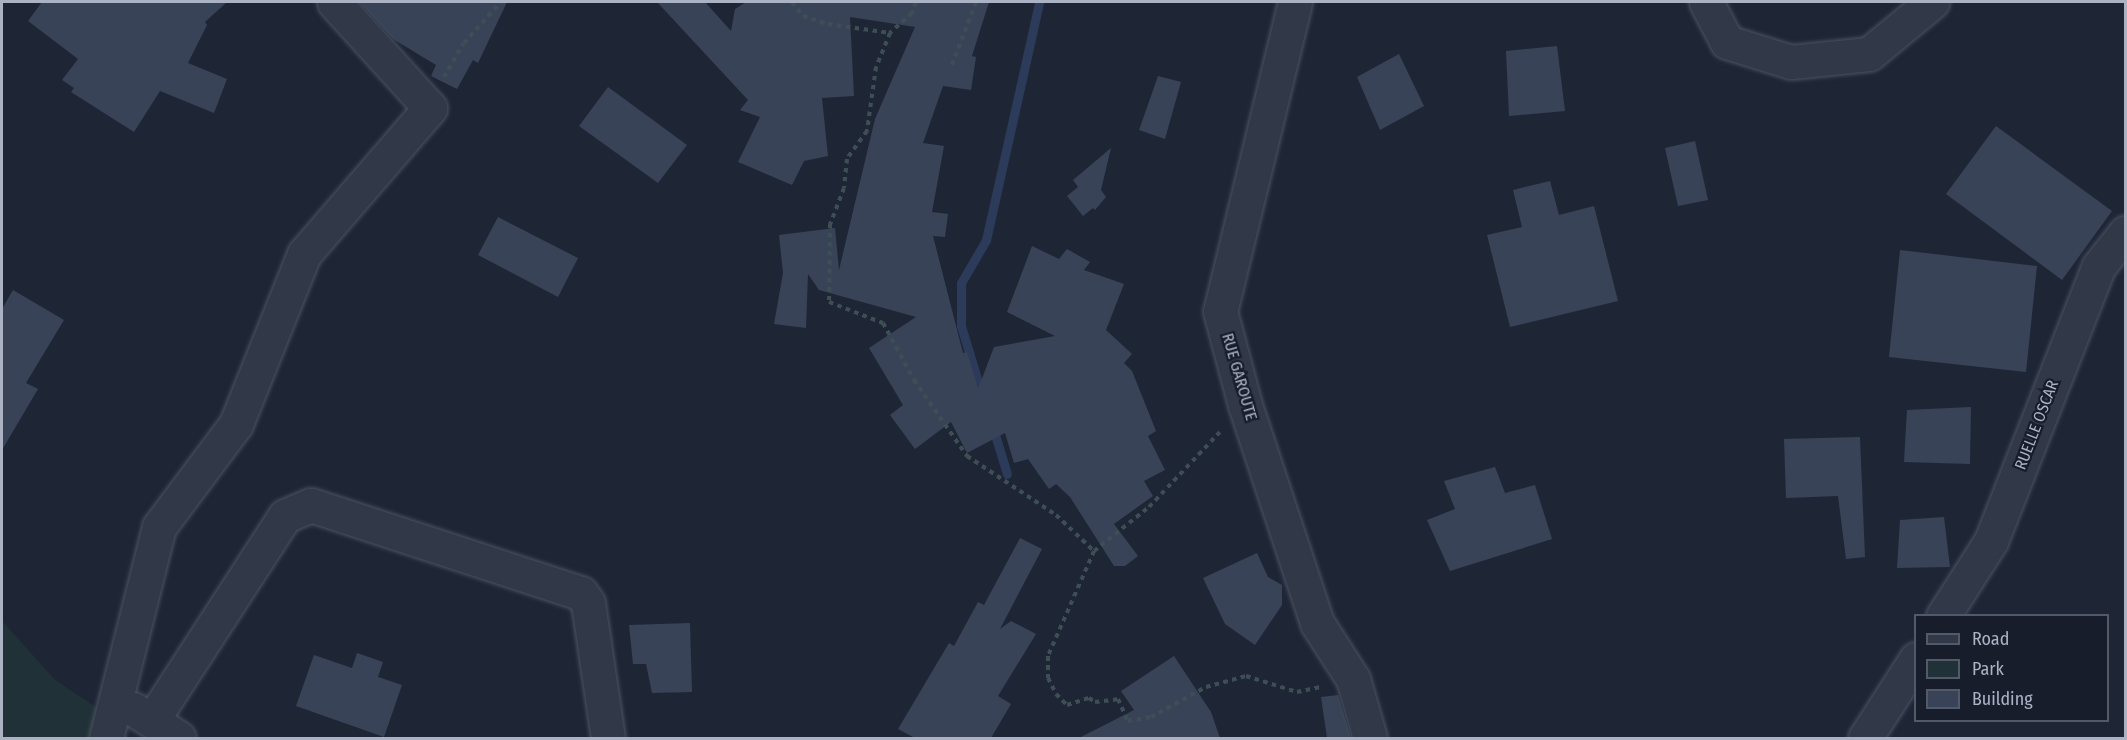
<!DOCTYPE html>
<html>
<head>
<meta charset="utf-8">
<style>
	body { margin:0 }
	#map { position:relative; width:2127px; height:740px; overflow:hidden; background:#1e2636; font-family:"Fira Sans Condensed",sans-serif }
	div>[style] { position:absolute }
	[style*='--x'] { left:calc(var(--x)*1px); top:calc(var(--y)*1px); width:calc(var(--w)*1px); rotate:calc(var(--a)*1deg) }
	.green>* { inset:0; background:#203237 }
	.stream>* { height:9px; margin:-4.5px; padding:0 4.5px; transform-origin:4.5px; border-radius:4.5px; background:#2d3b5b }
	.building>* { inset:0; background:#394357 }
	.path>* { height:4px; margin-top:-2px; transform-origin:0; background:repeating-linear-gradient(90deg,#3d4f55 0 4.5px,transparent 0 9px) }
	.roads { filter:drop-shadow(0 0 2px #4c5262) drop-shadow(0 0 2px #4c5262) }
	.minor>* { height:33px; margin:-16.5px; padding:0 16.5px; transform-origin:16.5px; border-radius:16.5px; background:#313847 }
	span { translate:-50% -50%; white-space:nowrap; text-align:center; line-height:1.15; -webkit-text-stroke:4.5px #171d2b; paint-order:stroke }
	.street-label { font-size:16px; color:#abb2c4 }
	.frame { position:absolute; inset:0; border:3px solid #abb2c4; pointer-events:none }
	.legend { position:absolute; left:1914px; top:614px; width:195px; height:108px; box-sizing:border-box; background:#171d2b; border:2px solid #525968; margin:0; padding:8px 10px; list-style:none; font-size:18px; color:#abb2c4 }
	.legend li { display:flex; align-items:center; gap:12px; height:30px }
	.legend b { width:30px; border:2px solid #525968 }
</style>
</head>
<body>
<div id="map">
	<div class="green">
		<i style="clip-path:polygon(2px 621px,55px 680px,106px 714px,98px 738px,2px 738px)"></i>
	</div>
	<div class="stream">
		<i style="--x:982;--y:395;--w:72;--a:-106.9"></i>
		<i style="--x:961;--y:326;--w:43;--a:-90"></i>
		<i style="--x:961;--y:283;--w:50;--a:-59.8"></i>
		<i style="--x:986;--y:240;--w:244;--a:-77.4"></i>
		<i style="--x:993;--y:428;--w:48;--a:73.1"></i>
	</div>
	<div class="building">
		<i style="clip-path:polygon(42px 2px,227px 2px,205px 22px,207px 25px,188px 63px,227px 79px,214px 113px,160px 91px,134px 132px,71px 92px,74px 88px,62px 80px,78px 59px,28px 21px)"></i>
		<i style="clip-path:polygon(359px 2px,507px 2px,478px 63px,473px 60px,457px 89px,431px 76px,436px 65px,393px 39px)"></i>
		<i style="clip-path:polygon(657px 2px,705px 2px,731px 31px,735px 9px,746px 2px,989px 2px,972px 56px,976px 57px,971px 90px,943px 86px,923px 143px,944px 146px,932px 212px,948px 214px,945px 237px,933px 236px,963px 353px,967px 352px,978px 389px,994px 347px,1055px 336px,1007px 312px,1032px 246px,1059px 259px,1067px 249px,1090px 262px,1084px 270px,1124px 284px,1106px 330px,1132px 354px,1124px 363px,1132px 371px,1156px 431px,1148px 436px,1165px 470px,1144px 481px,1153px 496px,1114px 524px,1138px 556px,1125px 566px,1114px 566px,1070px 497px,1056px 484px,1049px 489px,1028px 459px,1014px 463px,1005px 433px,967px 453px,951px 422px,915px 449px,890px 415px,903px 405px,869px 348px,916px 317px,819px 290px,808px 274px,806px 328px,774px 324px,783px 273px,779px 235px,835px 228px,839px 270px,875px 119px,915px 27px,850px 17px,854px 96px,822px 98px,828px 156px,804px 161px,792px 185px,738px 162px,760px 117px,740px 110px,748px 100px)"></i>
		<i style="clip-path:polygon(1557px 46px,1565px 111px,1509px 116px,1506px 51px)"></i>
		<i style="clip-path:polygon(1399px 54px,1424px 106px,1380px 130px,1357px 77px)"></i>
		<i style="clip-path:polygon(1158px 76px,1181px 82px,1165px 139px,1139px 130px)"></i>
		<i style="clip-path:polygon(608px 87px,687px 145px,658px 183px,579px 126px)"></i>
		<i style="clip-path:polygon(1996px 126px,2112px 211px,2062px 280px,1946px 194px)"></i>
		<i style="clip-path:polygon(1695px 141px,1708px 200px,1678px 206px,1665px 148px)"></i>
		<i style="clip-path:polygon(1111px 148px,1101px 190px,1106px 197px,1095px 210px,1093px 208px,1083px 216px,1067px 196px,1078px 187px,1073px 180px)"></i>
		<i style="clip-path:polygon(1550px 181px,1559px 215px,1594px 206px,1618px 301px,1510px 327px,1487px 235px,1522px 227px,1513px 190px)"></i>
		<i style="clip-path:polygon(498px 217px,578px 258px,558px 297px,478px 255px)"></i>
		<i style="clip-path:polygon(1900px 250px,2037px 266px,2026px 372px,1889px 357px)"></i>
		<i style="clip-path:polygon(13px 290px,64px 320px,26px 383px,38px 389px,2px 450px,2px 309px)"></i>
		<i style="clip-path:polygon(1971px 407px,1970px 464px,1904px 462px,1907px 410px)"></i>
		<i style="clip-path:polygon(1860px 437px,1865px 557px,1846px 559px,1838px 496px,1786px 498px,1784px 439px)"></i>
		<i style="clip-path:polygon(1495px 467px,1505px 493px,1535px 485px,1552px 539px,1450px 571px,1427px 520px,1455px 509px,1444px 481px)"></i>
		<i style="clip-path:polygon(1944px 517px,1950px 567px,1897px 568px,1900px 520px)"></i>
		<i style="clip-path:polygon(1020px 538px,1042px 549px,1000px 629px,1011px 621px,1036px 634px,998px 696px,1011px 704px,991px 738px,915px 738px,898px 729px,949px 643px,954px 646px,978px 602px,984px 605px)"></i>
		<i style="clip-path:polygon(1257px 553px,1268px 577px,1282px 585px,1282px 605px,1255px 645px,1225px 624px,1203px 578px)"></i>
		<i style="clip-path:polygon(690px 623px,692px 692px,652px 693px,646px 664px,633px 664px,629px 625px)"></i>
		<i style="clip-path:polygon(357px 653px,383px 662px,378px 677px,402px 685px,384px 737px,296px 706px,314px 655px,352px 668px)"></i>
		<i style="clip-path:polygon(1174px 656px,1211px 712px,1220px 738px,1079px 738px,1134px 710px,1121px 691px)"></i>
		<i style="clip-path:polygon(1338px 695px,1351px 738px,1327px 738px,1321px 697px)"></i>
	</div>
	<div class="path">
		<i style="--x:792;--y:2;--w:18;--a:52"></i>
		<i style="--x:803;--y:16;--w:26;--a:18"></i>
		<i style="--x:828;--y:24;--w:63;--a:8.3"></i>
		<i style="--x:916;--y:2;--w:12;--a:110"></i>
		<i style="--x:912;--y:13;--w:30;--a:138"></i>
		<i style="--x:890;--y:33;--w:37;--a:112"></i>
		<i style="--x:876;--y:67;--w:65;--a:98"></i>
		<i style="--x:867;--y:131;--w:34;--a:126"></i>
		<i style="--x:847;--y:159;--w:29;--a:96"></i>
		<i style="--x:844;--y:188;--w:39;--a:111"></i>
		<i style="--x:830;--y:224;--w:78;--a:90.7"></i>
		<i style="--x:829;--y:302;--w:58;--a:21.3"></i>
		<i style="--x:883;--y:323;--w:65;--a:61.5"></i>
		<i style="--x:914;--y:380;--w:93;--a:55.1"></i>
		<i style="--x:967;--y:456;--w:107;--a:33.5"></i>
		<i style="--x:1056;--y:515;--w:52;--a:43.5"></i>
		<i style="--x:1094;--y:551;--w:70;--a:-38.7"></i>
		<i style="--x:1149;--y:507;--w:103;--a:-46.6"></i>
		<i style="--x:952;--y:65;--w:67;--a:-69.1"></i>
		<i style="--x:444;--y:77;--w:39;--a:-60"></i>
		<i style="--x:464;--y:43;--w:55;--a:-47.9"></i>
		<i style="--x:1094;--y:551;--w:115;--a:113.7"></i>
		<i style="--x:1048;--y:656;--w:22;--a:90"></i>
		<i style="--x:1048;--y:678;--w:18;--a:63"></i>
		<i style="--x:1056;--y:694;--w:16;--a:45"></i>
		<i style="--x:1067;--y:705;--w:23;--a:-18"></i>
		<i style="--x:1089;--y:698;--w:7;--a:34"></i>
		<i style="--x:1095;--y:702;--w:23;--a:-7"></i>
		<i style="--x:1118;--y:699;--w:24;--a:66"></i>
		<i style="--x:1128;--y:721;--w:23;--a:-10"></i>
		<i style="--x:1151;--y:717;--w:63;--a:-28.6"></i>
		<i style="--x:1206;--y:687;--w:41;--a:-15.4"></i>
		<i style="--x:1246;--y:676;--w:53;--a:17.4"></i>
		<i style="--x:1297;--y:692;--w:24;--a:-12"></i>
	</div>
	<div class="roads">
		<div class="minor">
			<i style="--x:1295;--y:2;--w:318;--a:103.6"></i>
			<i style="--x:1220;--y:311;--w:97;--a:75.1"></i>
			<i style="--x:1245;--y:405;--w:230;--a:71.7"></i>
			<i style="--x:1317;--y:623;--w:67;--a:57.3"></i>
			<i style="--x:1353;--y:679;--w:61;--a:73.9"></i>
			<i style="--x:1706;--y:2;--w:45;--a:62.3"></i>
			<i style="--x:1727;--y:42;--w:67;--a:17.4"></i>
			<i style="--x:1791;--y:62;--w:78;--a:-5.9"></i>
			<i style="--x:1869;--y:54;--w:82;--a:-39.5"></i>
			<i style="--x:1943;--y:616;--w:89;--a:-57.4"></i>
			<i style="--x:1991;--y:541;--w:295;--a:-68.6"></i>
			<i style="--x:2099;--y:266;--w:43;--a:-51.5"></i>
			<i style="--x:133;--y:709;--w:54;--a:32.2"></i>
			<i style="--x:153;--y:719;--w:242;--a:-57"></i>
			<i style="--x:285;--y:516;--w:28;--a:-23"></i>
			<i style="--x:311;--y:505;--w:284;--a:18.1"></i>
			<i style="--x:581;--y:593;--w:12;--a:55"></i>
			<i style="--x:588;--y:603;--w:136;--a:81.6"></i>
			<i style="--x:106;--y:738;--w:218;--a:-75.9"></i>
			<i style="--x:159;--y:527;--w:129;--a:-53.2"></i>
			<i style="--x:236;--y:424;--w:183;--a:-68.2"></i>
			<i style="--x:304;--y:254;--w:193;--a:-49.2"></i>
			<i style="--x:430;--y:108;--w:143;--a:-132.2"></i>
			<i style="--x:1865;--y:738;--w:94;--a:-57.2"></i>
		</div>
	</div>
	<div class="street-label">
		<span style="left:1239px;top:377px;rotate:74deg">RUE GAROUTE</span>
		<span style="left:2037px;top:425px;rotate:-69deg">RUELLE OSCAR</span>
	</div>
	<div class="frame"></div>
	<ul class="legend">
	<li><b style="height:8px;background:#313847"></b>Road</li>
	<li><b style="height:16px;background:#203237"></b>Park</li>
	<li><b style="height:16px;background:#394357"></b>Building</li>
	</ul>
</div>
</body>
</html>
